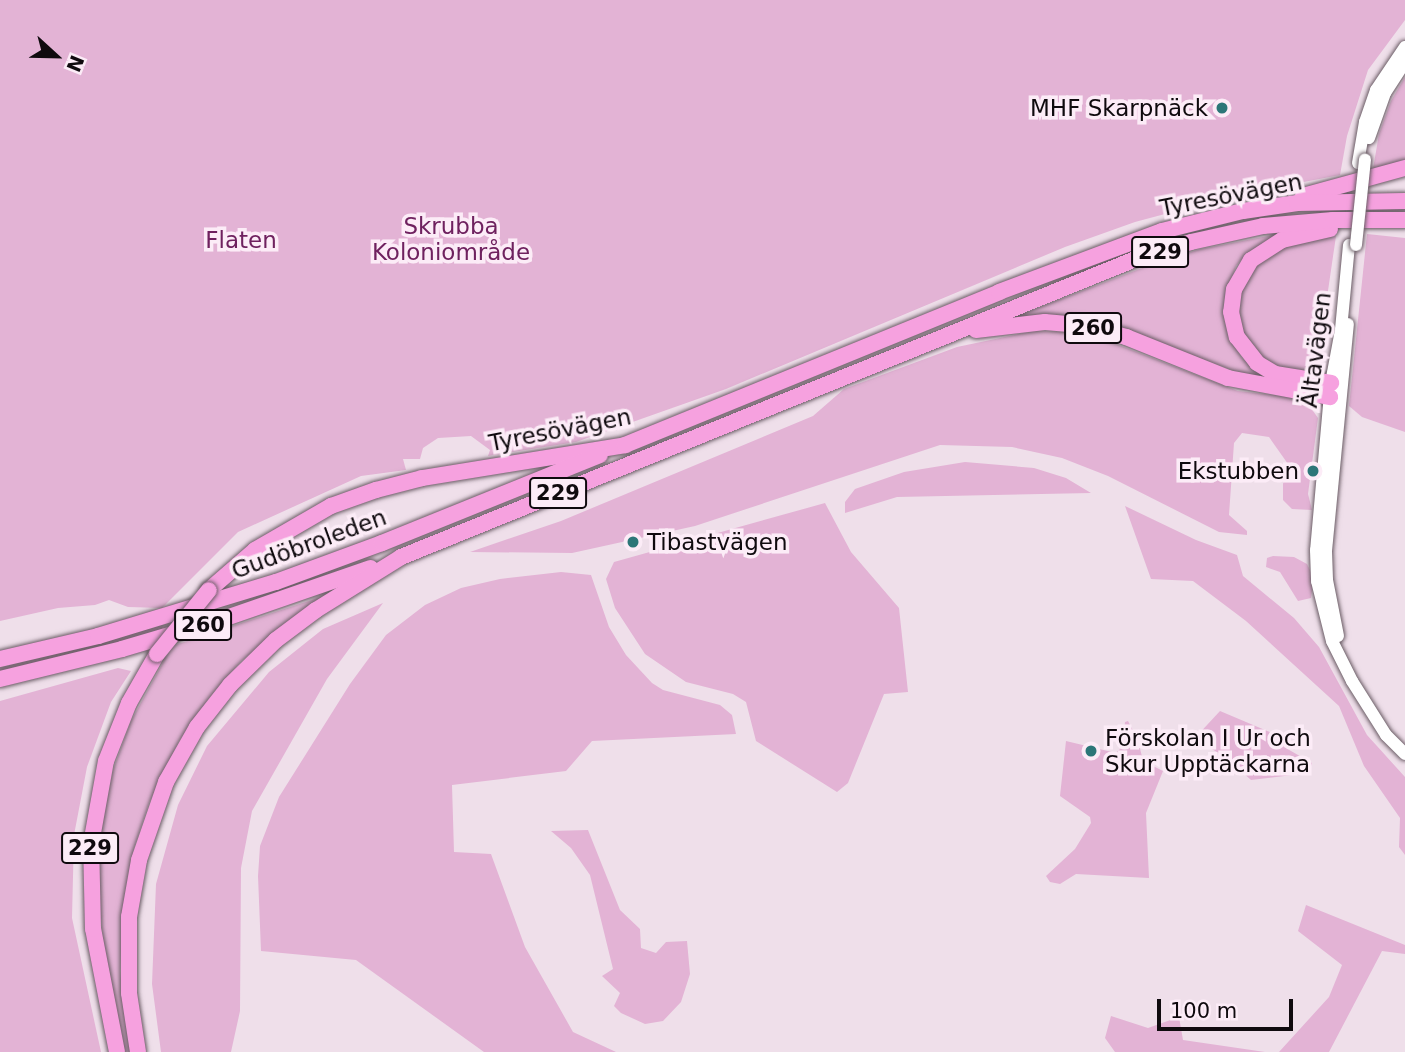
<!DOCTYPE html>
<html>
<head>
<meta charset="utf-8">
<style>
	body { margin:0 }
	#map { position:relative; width:1405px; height:1052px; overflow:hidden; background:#efdfea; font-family:"DejaVu Sans",sans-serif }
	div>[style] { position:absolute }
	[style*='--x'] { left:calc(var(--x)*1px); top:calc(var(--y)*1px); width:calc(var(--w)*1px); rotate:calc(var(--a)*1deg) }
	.green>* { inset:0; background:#e3b3d5 }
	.roads { filter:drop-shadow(0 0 2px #6a5c65) drop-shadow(0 0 2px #6a5c65) }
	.secondary>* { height:12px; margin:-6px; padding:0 6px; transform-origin:6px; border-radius:6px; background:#fff }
	.highway>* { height:16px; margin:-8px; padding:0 8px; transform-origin:8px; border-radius:8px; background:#f6a1df }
	.bridges { filter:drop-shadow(0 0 2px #6a5c65) drop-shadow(0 0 2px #6a5c65) }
	.secondary-bridge>* { height:12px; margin:-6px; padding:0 6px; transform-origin:6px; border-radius:6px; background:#fff }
	.highway-bridge>* { height:16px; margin:-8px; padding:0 8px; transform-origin:8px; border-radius:8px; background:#f6a1df }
	.dots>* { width:19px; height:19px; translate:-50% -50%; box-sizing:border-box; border:4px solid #fcecf7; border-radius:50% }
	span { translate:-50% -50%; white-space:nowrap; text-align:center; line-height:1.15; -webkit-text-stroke:7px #fcecf7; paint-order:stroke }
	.shield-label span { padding:2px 5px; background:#fcecf7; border:2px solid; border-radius:5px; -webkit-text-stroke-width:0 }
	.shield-label { font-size:21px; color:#0f0a0e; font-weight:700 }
	.poi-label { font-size:23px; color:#0f0a0e }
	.right { translate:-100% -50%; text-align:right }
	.left { translate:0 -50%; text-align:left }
	.street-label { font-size:23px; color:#0f0a0e }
	.park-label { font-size:23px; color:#6f215f }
	.north { position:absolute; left:21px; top:21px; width:70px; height:70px; -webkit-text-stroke:5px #fcecf7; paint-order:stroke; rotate:112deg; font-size:19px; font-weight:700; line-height:28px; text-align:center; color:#0f0a0e }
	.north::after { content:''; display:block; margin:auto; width:24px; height:32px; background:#0f0a0e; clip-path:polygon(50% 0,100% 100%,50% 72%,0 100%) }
	.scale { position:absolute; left:1157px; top:999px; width:136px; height:32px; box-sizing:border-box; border:4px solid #0f0a0e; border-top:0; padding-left:9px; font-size:21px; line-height:24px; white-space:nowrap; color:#0f0a0e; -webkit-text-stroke:5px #fcecf7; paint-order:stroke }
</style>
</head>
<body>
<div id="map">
	<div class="green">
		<i style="clip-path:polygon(0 0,1405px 0,1405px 20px,1368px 70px,1347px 136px,1340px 175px,1236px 195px,1135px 222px,1065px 247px,726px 389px,576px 442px,488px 456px,490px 450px,471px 436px,438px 438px,423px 448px,420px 459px,403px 459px,406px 470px,361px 476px,238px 532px,162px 608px,128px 607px,109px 600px,95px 605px,58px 608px,0 621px)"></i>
		<i style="clip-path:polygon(1405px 77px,1405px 161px,1373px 169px,1379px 134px,1391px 101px)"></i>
		<i style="clip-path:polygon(1279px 234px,1247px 253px,1236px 266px,1224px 301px,1229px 337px,1242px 358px,1265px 376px,1264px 382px,1137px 335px,1001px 322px,1158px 262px,1201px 249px)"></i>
		<i style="clip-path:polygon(1367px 234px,1405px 238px,1405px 432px,1362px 417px,1349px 406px)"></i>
		<i style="clip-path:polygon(1336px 236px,1318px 359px,1309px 376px,1267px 362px,1249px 346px,1238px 318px,1238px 295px,1257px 263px,1276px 250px,1314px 238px)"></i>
		<i style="clip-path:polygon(1033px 331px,1077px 332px,1108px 341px,1238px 391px,1312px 399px,1311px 408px,1318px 418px,1308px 494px,1312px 510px,1292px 509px,1283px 500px,1283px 484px,1288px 464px,1269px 437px,1242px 433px,1234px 443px,1229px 515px,1247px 531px,1247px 535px,1219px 532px,1108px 476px,1062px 458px,1012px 447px,940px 445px,695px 526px,572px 553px,470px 552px,561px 521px,813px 416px,844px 389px,957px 347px)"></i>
		<i style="clip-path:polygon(965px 462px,1034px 468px,1066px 478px,1091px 493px,897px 497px,845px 513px,845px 502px,855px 489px,904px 472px)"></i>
		<i style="clip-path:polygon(825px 503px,851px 552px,899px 608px,908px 692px,884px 694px,848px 783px,837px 792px,756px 741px,746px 702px,733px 694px,686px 682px,645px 654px,615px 608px,606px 579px,614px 562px)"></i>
		<i style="clip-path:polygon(1125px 506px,1196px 540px,1237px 555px,1243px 576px,1294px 618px,1319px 647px,1367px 735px,1405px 777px,1405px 855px,1399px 847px,1400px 818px,1364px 766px,1339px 706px,1246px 621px,1193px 581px,1151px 579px)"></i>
		<i style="clip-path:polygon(1273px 556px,1294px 557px,1307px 564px,1314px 578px,1311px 598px,1298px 601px,1280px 572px,1266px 567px,1267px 558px)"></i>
		<i style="clip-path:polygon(561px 572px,591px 575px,609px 627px,626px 655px,652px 683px,663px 690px,720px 705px,732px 715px,736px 734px,592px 741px,566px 771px,452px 785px,454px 852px,491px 854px,525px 947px,573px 1032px,616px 1052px,484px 1052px,356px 960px,261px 951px,258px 876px,260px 846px,279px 797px,350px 684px,386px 635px,425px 605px,461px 588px,500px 579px)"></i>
		<i style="clip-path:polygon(330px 594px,241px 661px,209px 698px,179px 741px,149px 803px,134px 848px,123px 910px,120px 971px,126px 1023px,132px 1052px,124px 1052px,104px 950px,98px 884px,102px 823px,113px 770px,131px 721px,172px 646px)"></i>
		<i style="clip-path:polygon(383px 603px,327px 679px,252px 811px,241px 868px,240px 1011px,231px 1052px,161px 1052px,152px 984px,156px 884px,178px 805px,207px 746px,269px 672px,323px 629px)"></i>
		<i style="clip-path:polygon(164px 625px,159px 632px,0 673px,0 668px)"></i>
		<i style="clip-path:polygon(118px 668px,131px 671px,111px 702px,87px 767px,74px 835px,72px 918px,101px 1052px,0 1052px,0 701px)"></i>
		<i style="clip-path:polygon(1220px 711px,1286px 739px,1284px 747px,1312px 763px,1309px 773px,1251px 780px,1224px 756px,1194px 739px)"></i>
		<i style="clip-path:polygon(1128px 721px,1138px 740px,1143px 761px,1163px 771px,1146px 813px,1149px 878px,1076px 874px,1060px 884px,1050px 882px,1046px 876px,1075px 849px,1091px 823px,1090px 817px,1060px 796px,1066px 741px,1116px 753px,1123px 746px,1125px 722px)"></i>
		<i style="clip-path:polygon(588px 830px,620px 910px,640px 929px,641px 948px,656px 953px,666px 942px,687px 941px,690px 974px,681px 1002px,663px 1021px,645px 1024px,621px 1013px,614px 1006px,620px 993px,602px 976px,613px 969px,590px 875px,571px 848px,551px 831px)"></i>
		<i style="clip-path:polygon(1306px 905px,1405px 945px,1405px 954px,1382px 951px,1329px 1052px,1279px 1052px,1329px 997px,1342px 965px,1298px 931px)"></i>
		<i style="clip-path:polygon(1111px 1016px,1148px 1028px,1179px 1017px,1183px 1040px,1265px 1052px,1115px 1052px,1105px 1038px)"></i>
	</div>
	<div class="roads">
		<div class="secondary">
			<i style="--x:1369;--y:138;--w:48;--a:-70.4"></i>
			<i style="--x:1385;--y:93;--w:37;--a:-57"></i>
			<i style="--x:1358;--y:163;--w:42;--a:-80.3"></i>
			<i style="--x:1365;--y:122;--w:34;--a:-71"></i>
			<i style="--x:1376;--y:90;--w:52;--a:-56"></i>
			<i style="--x:1349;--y:245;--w:85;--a:95.4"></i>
			<i style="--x:1341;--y:330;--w:54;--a:100.7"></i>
			<i style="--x:1331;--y:383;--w:168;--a:95.1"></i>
			<i style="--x:1316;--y:550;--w:31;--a:88"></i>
			<i style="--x:1317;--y:581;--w:62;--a:76"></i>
			<i style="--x:1332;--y:641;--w:45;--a:63.4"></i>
			<i style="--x:1352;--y:681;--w:64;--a:57.8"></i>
			<i style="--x:1386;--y:735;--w:27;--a:45"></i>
			<i style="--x:1338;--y:636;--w:57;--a:-101.1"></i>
			<i style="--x:1327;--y:580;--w:29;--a:-92"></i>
			<i style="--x:1326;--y:551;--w:228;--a:-84.5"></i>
		</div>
		<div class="highway">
			<i style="--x:1303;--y:196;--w:106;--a:-15.4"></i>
			<i style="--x:1330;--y:229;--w:49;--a:167.1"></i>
			<i style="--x:1282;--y:240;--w:37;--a:147"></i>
			<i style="--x:1251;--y:260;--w:34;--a:120"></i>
			<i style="--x:1234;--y:289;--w:23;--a:97"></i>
			<i style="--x:1231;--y:312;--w:26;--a:77"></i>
			<i style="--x:1237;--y:337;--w:33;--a:52"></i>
			<i style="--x:1257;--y:363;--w:21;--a:31"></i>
			<i style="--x:1275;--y:374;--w:57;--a:9.1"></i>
			<i style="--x:976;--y:330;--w:69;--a:-6.6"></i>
			<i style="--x:1045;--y:322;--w:36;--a:5"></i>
			<i style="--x:1081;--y:325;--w:47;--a:14.9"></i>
			<i style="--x:1126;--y:337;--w:110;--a:21.9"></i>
			<i style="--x:1228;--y:378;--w:104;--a:10.6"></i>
			<i style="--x:209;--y:590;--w:61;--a:-41"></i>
			<i style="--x:255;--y:550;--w:88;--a:-30.1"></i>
			<i style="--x:331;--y:506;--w:48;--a:-19.6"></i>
			<i style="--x:376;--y:490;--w:48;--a:-14.6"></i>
			<i style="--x:422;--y:478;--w:206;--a:-9.2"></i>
			<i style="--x:625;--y:445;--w:404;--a:-22.2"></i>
			<i style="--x:999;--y:292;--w:174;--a:-20.5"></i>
			<i style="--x:1162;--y:231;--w:83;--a:-13.9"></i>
			<i style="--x:1243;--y:211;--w:55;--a:-8.4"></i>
			<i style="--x:1297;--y:203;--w:108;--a:-1.1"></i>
			<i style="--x:0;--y:659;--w:101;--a:-13.2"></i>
			<i style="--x:98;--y:636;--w:186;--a:-16.9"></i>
			<i style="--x:276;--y:582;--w:113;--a:-20.2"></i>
			<i style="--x:382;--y:543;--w:235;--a:-22"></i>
			<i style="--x:0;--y:679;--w:126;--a:-13.8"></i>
			<i style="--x:122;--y:649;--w:105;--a:-16.5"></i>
			<i style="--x:223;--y:619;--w:156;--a:-19.1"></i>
			<i style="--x:117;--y:1052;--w:125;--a:-101"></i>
			<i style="--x:93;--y:929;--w:85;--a:-91.3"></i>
			<i style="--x:91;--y:844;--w:84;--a:-79.8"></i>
			<i style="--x:106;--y:761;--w:62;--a:-68.4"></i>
			<i style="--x:129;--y:703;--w:56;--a:-60.3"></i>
			<i style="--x:138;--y:1052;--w:60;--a:-98.7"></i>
			<i style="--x:129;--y:993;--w:76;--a:-90"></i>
			<i style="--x:129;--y:917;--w:58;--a:-80"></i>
			<i style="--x:139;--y:860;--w:83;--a:-70.9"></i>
			<i style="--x:166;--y:782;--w:63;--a:-60.6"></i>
			<i style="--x:197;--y:727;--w:53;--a:-51.8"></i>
			<i style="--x:230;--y:685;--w:64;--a:-44.4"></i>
			<i style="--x:276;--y:640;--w:50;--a:-36.9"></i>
			<i style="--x:316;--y:610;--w:100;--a:-31.9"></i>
			<i style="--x:401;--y:557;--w:795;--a:-22.08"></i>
			<i style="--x:1138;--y:258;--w:55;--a:-16.8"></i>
			<i style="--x:1191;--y:242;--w:74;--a:-12.5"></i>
			<i style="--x:1263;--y:226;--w:70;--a:-4.9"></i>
			<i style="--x:1333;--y:220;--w:72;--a:0"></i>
		</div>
	</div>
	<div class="bridges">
		<div class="secondary-bridge">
			<i style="--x:1356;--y:245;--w:86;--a:-84"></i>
		</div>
		<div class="highway-bridge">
			<i style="--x:157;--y:654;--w:82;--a:-50.9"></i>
		</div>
	</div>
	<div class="dots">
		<i style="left:1222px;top:108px;background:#2c7678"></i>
		<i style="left:1313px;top:471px;background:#2c7678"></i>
		<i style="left:633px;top:542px;background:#2c7678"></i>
		<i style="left:1091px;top:751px;background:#2c7678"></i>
	</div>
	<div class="shield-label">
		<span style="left:1160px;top:252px">229</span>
		<span style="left:1093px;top:328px">260</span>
		<span style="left:558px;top:493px">229</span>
		<span style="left:203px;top:625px">260</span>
		<span style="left:90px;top:848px">229</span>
	</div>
	<div class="poi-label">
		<span class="right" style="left:1208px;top:108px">MHF Skarpnäck</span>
		<span class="right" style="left:1299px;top:471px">Ekstubben</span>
		<span class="left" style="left:647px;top:542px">Tibastvägen</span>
		<span class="left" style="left:1105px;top:751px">Förskolan I Ur och<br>Skur Upptäckarna</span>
	</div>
	<div class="street-label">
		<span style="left:1231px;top:195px;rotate:-11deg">Tyresövägen</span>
		<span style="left:1316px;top:350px;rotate:-83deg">Ältavägen</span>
		<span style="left:560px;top:430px;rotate:-11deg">Tyresövägen</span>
		<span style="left:309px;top:544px;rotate:-20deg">Gudöbroleden</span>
	</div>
	<div class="park-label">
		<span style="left:451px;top:239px">Skrubba<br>Koloniområde</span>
		<span style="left:241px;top:240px">Flaten</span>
	</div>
	<div class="north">N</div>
	<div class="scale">100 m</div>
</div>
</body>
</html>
